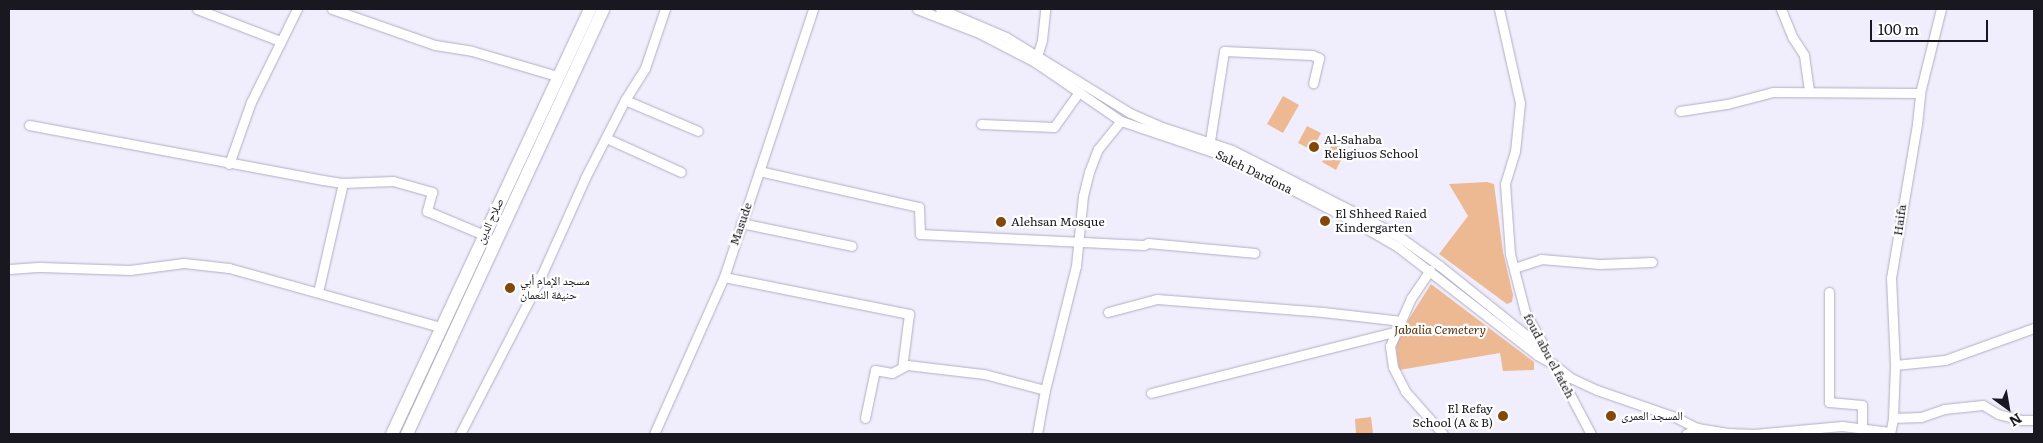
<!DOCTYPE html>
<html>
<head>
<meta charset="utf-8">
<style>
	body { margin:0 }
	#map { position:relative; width:2043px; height:443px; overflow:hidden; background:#f0eefc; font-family:Literata,"Noto Naskh Arabic",serif }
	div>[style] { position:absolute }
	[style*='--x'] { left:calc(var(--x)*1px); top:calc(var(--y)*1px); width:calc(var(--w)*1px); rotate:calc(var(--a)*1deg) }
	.green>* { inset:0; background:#edb992 }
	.roads { filter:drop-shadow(0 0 1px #b1adc4) drop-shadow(0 0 1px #b1adc4) }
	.minor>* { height:9px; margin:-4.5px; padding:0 4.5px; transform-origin:4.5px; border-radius:4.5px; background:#fff }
	.highway>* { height:12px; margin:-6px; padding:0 6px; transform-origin:6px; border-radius:6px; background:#fff }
	.dots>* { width:14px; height:14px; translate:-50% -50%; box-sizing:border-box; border:2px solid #fff; border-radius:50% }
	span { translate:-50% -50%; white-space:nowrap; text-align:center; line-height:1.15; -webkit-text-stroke:4.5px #fff; paint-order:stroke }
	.poi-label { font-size:12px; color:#191720 }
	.left { translate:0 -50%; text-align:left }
	.right { translate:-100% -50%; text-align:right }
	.street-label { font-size:12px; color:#191720 }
	.park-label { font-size:12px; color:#59320f; font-style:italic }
	.frame { position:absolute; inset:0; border:10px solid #191720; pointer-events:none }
	.north { position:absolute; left:1983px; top:383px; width:50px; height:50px; -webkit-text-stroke:4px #fff; paint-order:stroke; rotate:148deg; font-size:14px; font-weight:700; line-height:20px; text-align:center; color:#191720 }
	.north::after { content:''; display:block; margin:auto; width:18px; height:22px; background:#191720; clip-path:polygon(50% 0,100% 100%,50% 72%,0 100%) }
	.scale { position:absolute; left:1870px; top:20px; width:118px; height:22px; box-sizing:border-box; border:2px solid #191720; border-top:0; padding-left:6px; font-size:15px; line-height:18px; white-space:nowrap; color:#191720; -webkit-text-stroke:4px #fff; paint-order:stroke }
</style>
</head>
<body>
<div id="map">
	<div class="green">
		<i style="clip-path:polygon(1283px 96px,1299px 105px,1283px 133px,1267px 124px)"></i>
		<i style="clip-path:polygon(1307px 126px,1321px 133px,1312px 150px,1298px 143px)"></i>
		<i style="clip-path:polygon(1333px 143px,1346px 150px,1336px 170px,1322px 162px)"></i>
		<i style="clip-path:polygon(1487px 182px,1494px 184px,1503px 252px,1513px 295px,1512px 302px,1507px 304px,1439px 254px,1468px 216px,1449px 184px)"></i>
		<i style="clip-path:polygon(1431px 284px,1534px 362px,1534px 370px,1503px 371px,1500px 353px,1399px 370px,1396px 346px,1407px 322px)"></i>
		<i style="clip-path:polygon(1371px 417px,1373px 434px,1356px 434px,1355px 419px)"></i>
	</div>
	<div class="roads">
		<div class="minor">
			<i style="--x:197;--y:9;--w:89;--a:21.1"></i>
			<i style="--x:332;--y:9;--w:109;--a:19.3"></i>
			<i style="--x:435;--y:45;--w:37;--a:9"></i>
			<i style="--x:472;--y:51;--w:89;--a:16.4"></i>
			<i style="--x:917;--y:9;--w:66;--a:21.2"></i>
			<i style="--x:979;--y:33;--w:63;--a:27.4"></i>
			<i style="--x:1035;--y:62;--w:104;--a:34.5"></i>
			<i style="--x:1121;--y:121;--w:118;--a:18.7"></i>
			<i style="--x:1233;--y:159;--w:140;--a:27.3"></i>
			<i style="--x:1357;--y:223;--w:48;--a:30.3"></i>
			<i style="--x:1398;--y:247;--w:176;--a:37.8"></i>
			<i style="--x:1537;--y:355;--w:18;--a:29"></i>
			<i style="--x:1553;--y:364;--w:23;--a:38"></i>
			<i style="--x:1571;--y:378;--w:29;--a:25"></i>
			<i style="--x:1597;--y:390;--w:83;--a:19.1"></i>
			<i style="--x:1675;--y:417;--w:25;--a:27"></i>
			<i style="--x:1697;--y:428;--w:31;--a:9"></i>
			<i style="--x:1728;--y:433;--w:26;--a:2"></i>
			<i style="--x:1754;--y:434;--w:88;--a:-5.2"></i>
			<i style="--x:1842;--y:426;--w:48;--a:7.1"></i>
			<i style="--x:940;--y:9;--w:72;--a:23"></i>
			<i style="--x:1006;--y:37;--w:145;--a:31.5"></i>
			<i style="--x:1130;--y:113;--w:35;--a:24"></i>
			<i style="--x:1162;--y:127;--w:74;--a:18.2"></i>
			<i style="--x:1232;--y:150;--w:148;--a:26.9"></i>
			<i style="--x:1364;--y:217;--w:43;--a:29.6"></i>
			<i style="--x:1401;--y:238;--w:48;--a:35.7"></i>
			<i style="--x:1440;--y:266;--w:129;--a:38.7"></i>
			<i style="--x:1541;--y:347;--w:12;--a:66"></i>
			<i style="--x:1499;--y:9;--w:96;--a:77.4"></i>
			<i style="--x:1520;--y:103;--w:48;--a:95.9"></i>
			<i style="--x:1515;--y:151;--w:34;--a:107"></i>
			<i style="--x:1505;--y:184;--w:70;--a:85.9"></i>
			<i style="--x:1510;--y:254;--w:60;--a:75.5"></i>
			<i style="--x:1525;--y:312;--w:39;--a:61"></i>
			<i style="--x:1781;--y:9;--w:31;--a:68"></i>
			<i style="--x:1793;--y:38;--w:20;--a:57"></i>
			<i style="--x:1804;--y:55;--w:36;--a:82"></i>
			<i style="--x:1036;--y:59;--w:20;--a:-72"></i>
			<i style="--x:1042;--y:40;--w:31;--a:-84"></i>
			<i style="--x:625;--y:100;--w:79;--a:23"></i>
			<i style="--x:1680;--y:111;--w:48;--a:-8.5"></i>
			<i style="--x:1727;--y:104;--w:48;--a:-14.6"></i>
			<i style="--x:1773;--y:92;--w:147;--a:0.4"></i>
			<i style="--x:981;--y:124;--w:73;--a:2.4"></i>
			<i style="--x:1054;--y:127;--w:43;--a:-54.5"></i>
			<i style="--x:29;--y:125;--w:299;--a:10.6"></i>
			<i style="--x:323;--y:180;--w:20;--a:9"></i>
			<i style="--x:343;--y:183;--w:50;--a:-2.3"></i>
			<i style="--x:393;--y:181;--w:41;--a:15.8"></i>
			<i style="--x:432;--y:192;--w:20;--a:105"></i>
			<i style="--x:427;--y:211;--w:62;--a:22.8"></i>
			<i style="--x:606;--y:138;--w:82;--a:24.4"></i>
			<i style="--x:1209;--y:147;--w:97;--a:-81.1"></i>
			<i style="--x:1224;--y:51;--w:88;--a:2.6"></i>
			<i style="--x:1312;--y:55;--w:8;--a:23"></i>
			<i style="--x:1319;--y:58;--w:26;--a:103"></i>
			<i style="--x:229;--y:164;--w:66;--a:-70.5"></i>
			<i style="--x:251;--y:102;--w:104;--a:-63.7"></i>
			<i style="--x:759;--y:171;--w:164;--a:12.7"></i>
			<i style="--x:919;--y:207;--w:27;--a:88"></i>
			<i style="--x:920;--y:234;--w:224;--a:2.8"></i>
			<i style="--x:1144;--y:245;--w:4;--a:-27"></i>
			<i style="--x:1148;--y:243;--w:107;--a:5.3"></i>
			<i style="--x:741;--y:223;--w:113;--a:11.7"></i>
			<i style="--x:1514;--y:268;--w:28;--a:-18"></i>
			<i style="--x:1541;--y:259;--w:59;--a:4.8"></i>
			<i style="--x:1600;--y:264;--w:52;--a:-2.2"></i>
			<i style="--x:9;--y:269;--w:32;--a:-4"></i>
			<i style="--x:41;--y:267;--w:89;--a:1.9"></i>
			<i style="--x:130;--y:270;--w:54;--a:-7.4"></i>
			<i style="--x:184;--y:263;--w:45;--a:6.3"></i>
			<i style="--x:229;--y:268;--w:219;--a:15.6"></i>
			<i style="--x:1430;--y:270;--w:34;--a:124"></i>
			<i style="--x:1411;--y:298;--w:52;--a:113.6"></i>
			<i style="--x:1390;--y:346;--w:21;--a:82"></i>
			<i style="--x:1393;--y:367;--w:27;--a:63"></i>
			<i style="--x:1405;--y:391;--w:57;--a:48.5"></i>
			<i style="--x:724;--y:277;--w:189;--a:11.3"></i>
			<i style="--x:909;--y:314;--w:54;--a:97.4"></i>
			<i style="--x:318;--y:292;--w:112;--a:-77.1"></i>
			<i style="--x:1829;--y:292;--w:110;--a:90"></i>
			<i style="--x:1829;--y:402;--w:33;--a:5"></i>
			<i style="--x:1862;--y:405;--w:22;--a:90"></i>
			<i style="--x:1108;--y:312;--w:51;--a:-14.9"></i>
			<i style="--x:1157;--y:299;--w:167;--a:4.5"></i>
			<i style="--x:1323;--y:312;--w:79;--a:6.6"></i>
			<i style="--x:1895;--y:365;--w:50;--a:-5.7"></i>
			<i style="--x:1945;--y:360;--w:95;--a:-19.8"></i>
			<i style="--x:1556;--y:368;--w:75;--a:62.1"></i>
			<i style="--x:1151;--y:393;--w:254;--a:-14.1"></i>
			<i style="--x:865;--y:418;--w:49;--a:-78.2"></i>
			<i style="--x:875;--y:370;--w:17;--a:10"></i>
			<i style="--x:892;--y:373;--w:17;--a:-28"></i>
			<i style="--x:907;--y:365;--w:78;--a:6.7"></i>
			<i style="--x:984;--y:374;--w:63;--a:14.7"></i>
			<i style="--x:1893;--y:418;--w:28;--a:-2"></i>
			<i style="--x:1921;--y:417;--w:24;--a:-19"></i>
			<i style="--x:1944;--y:409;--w:39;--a:-6"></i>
			<i style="--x:1983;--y:405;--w:17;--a:31"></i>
			<i style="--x:1998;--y:414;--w:23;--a:15"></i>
			<i style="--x:2020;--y:420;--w:14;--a:0"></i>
			<i style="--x:460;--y:434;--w:168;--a:-62.7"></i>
			<i style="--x:537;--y:285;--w:117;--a:-65.8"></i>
			<i style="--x:585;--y:178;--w:88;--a:-62.9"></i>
			<i style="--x:625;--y:100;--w:38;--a:-58"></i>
			<i style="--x:645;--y:68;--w:62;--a:-71.3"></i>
			<i style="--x:654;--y:434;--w:172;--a:-66"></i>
			<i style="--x:724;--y:277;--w:282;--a:-71.6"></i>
			<i style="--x:1037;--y:434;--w:45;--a:-79.7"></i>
			<i style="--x:1045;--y:390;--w:128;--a:-76"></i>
			<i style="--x:1076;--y:266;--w:70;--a:-84.3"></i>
			<i style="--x:1083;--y:196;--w:25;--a:-76"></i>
			<i style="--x:1089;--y:172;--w:25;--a:-69"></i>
			<i style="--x:1098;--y:149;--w:36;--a:-51"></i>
			<i style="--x:1686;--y:434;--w:13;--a:-29"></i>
			<i style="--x:1890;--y:434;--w:16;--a:-79"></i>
			<i style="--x:1893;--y:418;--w:53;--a:-87.8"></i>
			<i style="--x:1895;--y:365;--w:87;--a:-92.6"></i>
			<i style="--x:1891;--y:278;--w:156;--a:-80.4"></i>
			<i style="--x:1917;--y:124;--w:31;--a:-84"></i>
			<i style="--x:1920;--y:93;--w:87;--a:-76"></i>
		</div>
		<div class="highway">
			<i style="--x:392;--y:434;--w:469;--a:-65"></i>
			<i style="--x:407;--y:434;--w:468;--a:-65.2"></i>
		</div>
	</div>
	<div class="dots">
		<i style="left:1314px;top:147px;background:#854706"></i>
		<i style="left:1325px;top:221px;background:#854706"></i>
		<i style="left:1001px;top:222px;background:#854706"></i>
		<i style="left:510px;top:288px;background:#854706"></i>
		<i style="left:1503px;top:416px;background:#854706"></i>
		<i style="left:1611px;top:416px;background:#854706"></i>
	</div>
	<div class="poi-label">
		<span class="left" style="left:1324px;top:147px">Al-Sahaba<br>Religiuos School</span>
		<span class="left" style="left:1335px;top:221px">El Shheed Raied<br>Kindergarten</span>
		<span class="left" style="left:1011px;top:222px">Alehsan Mosque</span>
		<span class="left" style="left:520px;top:288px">مسجد الإمام أبي<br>حنيفة النعمان</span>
		<span class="right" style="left:1493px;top:416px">El Refay<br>School (A &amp; B)</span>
		<span class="left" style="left:1621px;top:416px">المسجد العمرى</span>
	</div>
	<div class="street-label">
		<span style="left:1254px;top:172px;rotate:26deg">Saleh Dardona</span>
		<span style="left:1900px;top:220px;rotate:-82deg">Haifa</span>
		<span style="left:490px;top:221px;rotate:-65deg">صلاح الدين</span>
		<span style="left:741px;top:224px;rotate:-71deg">Masude</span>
		<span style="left:1549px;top:356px;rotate:62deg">foud abu el fateh</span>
	</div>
	<div class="park-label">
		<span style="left:1440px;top:330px">Jabalia Cemetery</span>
	</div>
	<div class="frame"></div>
	<div class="north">N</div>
	<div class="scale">100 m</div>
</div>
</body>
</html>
